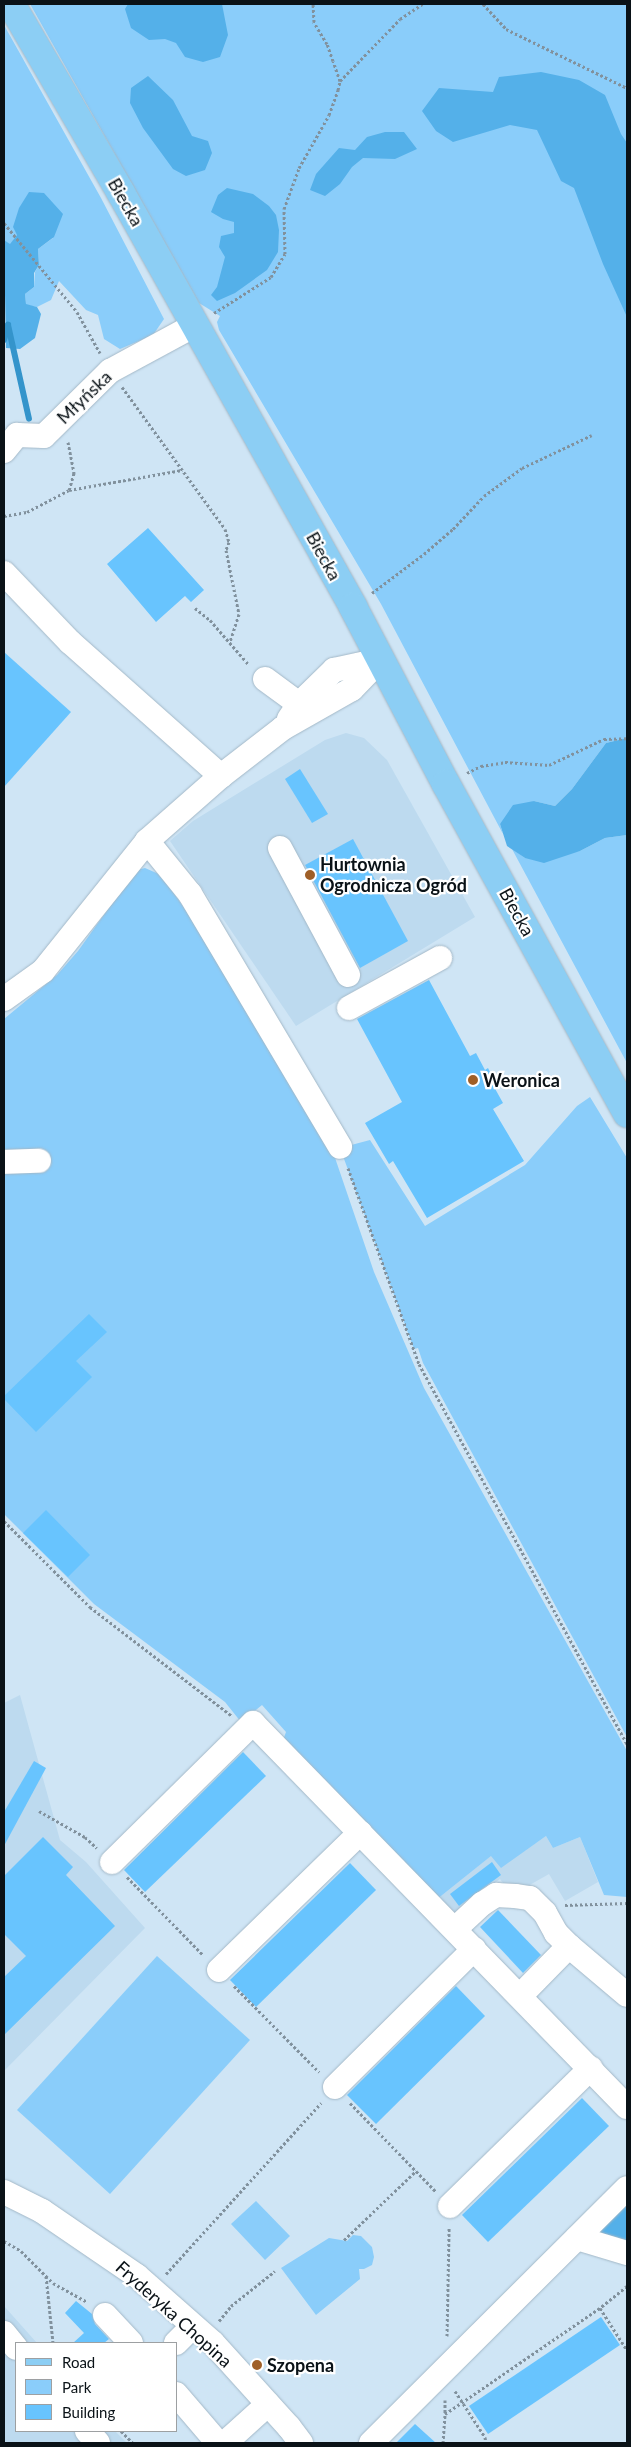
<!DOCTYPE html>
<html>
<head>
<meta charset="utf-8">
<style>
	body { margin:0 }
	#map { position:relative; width:631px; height:2447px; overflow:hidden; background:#cfe5f5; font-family:Lato,sans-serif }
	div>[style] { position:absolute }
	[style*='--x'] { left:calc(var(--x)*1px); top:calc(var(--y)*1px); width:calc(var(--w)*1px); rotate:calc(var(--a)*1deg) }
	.built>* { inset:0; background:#bddaef }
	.green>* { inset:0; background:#8acdfa }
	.forest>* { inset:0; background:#54b0e9 }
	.stream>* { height:6px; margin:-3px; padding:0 3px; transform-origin:3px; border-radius:3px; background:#3494cb }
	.building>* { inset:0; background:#68c4fe }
	.path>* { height:3px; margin-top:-1.5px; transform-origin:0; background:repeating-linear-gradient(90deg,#81919d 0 2.5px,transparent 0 5px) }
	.roads { filter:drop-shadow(0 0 1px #a3b8c7) drop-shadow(0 0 1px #a3b8c7) }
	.minor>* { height:24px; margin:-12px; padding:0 12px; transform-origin:12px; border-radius:12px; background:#fff }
	.major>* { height:28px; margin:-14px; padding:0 14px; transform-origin:14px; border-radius:14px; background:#8ccef4 }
	.dots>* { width:14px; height:14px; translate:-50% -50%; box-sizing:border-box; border:2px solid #fff; border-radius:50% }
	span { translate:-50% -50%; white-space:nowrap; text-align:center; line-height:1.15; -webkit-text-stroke:4.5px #fff; paint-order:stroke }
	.street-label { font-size:18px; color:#0a1217 }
	.poi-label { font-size:18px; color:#0a1217; font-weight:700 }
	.left { translate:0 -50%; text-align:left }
	.frame { position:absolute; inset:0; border:5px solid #0a1217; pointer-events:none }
	.legend { position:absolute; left:15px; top:2342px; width:162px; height:90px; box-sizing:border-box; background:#fff; border:1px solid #9da0a2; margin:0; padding:6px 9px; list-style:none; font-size:15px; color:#0a1217 }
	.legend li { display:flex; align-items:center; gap:10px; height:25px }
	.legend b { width:25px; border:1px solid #9da0a2 }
</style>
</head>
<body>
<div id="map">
	<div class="built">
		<i style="clip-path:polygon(346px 733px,364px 738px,387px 760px,475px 917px,296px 1026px,170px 841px,193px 821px,325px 740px)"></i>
		<i style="clip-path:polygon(20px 1695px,60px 1840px,86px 1862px,145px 1928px,4px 2071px,4px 1703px)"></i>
		<i style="clip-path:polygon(546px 1836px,553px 1848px,580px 1837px,598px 1882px,565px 1901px,549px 1874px,512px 1895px,500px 1879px,452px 1917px,436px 1900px,492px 1855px,501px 1867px)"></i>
		<i style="clip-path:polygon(4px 2306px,37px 2343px,16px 2343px,16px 2431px,115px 2431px,127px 2443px,4px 2443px)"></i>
	</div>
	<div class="green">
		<i style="clip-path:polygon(30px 4px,627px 4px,627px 738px,606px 743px,572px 789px,555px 806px,534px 801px,500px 824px,503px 834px,381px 604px,219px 330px,217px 322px,220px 316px,199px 303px)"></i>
		<i style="clip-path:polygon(4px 25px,101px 198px,164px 319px,153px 335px,120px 349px,104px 339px,98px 315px,86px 310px,59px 281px,51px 300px,37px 307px,26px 305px,25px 294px,34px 287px,35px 272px,39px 265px,38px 249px,53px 238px,17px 235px,10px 245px,4px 240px)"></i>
		<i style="clip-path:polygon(627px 835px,627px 1063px,512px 849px,525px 858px,580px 851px,605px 838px)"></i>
		<i style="clip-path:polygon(145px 868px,161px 875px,215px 952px,332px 1149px,374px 1272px,424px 1388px,627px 1751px,627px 1897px,604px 1895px,580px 1837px,553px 1848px,546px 1836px,501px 1868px,491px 1856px,436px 1900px,282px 1743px,286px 1732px,262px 1705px,241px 1722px,225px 1702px,94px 1604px,4px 1514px,4px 1175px,6px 1172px,4px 1151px,4px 1019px,57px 975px,78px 951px,131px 877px,137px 870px)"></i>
		<i style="clip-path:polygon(590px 1097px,627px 1158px,627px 1737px,423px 1363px,418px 1348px,414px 1349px,340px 1148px,370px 1140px,425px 1226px,525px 1165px,577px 1106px)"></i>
		<i style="clip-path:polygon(157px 1956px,250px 2040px,110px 2194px,17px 2110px)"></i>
		<i style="clip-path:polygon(256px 2201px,290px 2236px,265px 2260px,231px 2224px)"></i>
		<i style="clip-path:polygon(353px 2235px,361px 2236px,372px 2247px,374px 2257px,372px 2265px,364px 2269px,359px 2269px,360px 2279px,316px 2315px,281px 2268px,329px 2238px,347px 2241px)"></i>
	</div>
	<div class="forest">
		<i style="clip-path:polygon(128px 4px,222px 4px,228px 35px,220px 57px,203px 62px,185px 57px,176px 43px,165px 39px,149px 40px,131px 28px,125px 9px)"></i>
		<i style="clip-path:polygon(541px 72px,579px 80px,605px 95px,621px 134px,627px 143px,627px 317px,603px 264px,574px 188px,561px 181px,537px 130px,510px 125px,453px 142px,436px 131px,422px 111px,439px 88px,493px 92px,499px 77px)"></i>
		<i style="clip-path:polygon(148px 76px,173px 100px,192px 136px,208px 141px,212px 153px,205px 170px,186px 176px,173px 169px,143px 128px,130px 103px,131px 88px)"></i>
		<i style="clip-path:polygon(385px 132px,404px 132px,417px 149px,395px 159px,363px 158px,352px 167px,340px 184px,325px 196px,310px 190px,316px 174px,339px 148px,355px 150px,367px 137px)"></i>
		<i style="clip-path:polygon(227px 188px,253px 194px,269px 206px,276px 215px,279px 230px,278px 252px,267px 270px,235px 293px,217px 301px,211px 295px,217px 287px,225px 257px,219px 247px,221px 236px,234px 233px,234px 222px,223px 219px,211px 212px,218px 195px)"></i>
		<i style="clip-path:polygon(29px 192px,44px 193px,63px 214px,54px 237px,38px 249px,39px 265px,34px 273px,34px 287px,25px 294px,26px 304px,37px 307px,41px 314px,35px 338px,20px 349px,6px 348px,4px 240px,10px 244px,17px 235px,13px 227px,19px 208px)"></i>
		<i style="clip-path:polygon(627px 738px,627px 835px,605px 838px,580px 851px,544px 863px,525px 858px,507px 846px,500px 824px,513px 805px,534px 801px,555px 806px,572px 789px,606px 743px)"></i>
		<i style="clip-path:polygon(627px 2204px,627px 2246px,593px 2231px)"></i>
	</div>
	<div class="stream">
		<i style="--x:4;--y:340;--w:16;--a:-75"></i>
		<i style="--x:8;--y:325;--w:96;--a:77.4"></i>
	</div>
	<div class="building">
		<i style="clip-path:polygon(148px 528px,204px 590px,191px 602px,185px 596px,156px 622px,107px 564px)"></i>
		<i style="clip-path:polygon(4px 652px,71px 712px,4px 787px)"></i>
		<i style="clip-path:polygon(300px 769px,328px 814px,312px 823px,285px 779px)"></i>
		<i style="clip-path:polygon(353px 839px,408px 941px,360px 968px,305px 865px)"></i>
		<i style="clip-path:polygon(429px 980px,470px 1056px,476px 1053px,485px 1070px,488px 1068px,496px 1084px,493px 1085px,503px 1103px,493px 1109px,524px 1161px,427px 1218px,393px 1161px,389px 1164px,365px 1123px,402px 1102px,357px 1019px)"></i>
		<i style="clip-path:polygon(89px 1314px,107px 1332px,76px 1361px,92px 1377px,36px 1432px,4px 1399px,4px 1396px)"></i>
		<i style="clip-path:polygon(46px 1510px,90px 1555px,68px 1577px,23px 1533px)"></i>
		<i style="clip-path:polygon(243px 1752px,266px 1776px,145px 1892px,124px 1870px)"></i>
		<i style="clip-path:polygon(34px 1761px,46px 1768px,4px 1846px,4px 1812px)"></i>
		<i style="clip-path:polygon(43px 1837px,73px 1867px,66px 1875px,115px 1926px,4px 2035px,4px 1977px,26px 1956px,4px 1934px,4px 1876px)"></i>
		<i style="clip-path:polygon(492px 1862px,501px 1875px,459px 1906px,450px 1894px)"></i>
		<i style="clip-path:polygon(350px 1863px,376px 1890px,256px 2007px,230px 1980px)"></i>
		<i style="clip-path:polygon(498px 1910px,541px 1955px,523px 1973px,480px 1927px)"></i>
		<i style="clip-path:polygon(456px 1986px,485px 2016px,376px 2124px,347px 2095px)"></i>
		<i style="clip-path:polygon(582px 2098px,609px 2126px,488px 2242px,462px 2215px)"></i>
		<i style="clip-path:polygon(76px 2301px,92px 2314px,95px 2324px,109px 2339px,104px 2343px,73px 2343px,84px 2333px,65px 2313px)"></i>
		<i style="clip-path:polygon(601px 2317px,620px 2345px,488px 2434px,469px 2406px)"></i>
		<i style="clip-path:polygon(415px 2424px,436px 2443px,396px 2443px)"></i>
	</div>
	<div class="path">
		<i style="--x:483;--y:4;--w:34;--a:47"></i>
		<i style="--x:506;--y:29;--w:135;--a:26"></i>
		<i style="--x:340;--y:81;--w:86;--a:-45.9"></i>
		<i style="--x:400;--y:19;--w:27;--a:-34"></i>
		<i style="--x:4;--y:223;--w:115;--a:50.6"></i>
		<i style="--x:77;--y:312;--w:47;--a:60.7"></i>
		<i style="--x:214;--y:313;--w:67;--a:-32.3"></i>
		<i style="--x:271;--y:277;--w:27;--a:-59"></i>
		<i style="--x:285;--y:254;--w:45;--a:-91.3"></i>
		<i style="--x:284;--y:209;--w:44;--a:-69.9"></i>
		<i style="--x:299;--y:168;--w:61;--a:-60.5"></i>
		<i style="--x:329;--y:115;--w:27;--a:-70"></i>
		<i style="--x:338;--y:90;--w:9;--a:-77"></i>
		<i style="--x:340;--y:81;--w:21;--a:-109"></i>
		<i style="--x:333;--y:61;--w:18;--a:-109"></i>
		<i style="--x:327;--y:44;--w:26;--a:-121"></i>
		<i style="--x:314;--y:22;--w:18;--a:-93"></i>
		<i style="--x:122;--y:387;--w:175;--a:54"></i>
		<i style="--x:225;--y:529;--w:14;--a:73"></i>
		<i style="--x:229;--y:542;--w:9;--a:111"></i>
		<i style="--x:226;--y:550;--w:65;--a:78.5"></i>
		<i style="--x:239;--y:614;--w:28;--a:108"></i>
		<i style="--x:68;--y:442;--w:32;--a:79"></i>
		<i style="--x:74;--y:473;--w:18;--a:106"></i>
		<i style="--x:4;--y:516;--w:23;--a:-10"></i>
		<i style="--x:27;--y:512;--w:47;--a:-27.6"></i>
		<i style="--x:69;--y:490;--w:115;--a:-10"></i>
		<i style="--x:372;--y:593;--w:65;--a:-36.9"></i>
		<i style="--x:424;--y:554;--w:38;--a:-41"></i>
		<i style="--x:453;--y:529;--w:45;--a:-46.8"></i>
		<i style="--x:484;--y:496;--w:47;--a:-36.4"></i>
		<i style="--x:522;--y:468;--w:77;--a:-25.2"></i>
		<i style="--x:195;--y:608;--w:19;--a:39"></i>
		<i style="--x:210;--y:620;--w:60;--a:49.1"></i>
		<i style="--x:467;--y:773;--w:16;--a:-27"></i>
		<i style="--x:481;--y:766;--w:24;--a:-9"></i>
		<i style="--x:505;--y:762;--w:44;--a:3.9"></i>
		<i style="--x:549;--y:765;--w:61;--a:-25.3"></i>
		<i style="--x:604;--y:739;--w:23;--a:-2"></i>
		<i style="--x:348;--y:1168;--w:208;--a:70.1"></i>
		<i style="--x:419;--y:1364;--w:433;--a:61.3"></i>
		<i style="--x:4;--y:1521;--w:122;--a:45"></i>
		<i style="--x:90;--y:1607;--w:178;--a:37.5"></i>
		<i style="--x:39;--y:1811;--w:53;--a:29.5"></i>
		<i style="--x:85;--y:1837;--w:16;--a:43"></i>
		<i style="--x:127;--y:1877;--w:109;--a:45.7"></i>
		<i style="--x:565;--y:1905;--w:62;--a:-1.8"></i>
		<i style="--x:234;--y:1986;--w:121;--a:45.3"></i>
		<i style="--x:350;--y:2103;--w:95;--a:45.9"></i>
		<i style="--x:344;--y:2240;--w:100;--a:-43.8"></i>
		<i style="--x:416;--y:2171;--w:29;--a:46"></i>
		<i style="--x:4;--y:2241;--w:20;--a:30"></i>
		<i style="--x:21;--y:2251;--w:45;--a:45"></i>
		<i style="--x:53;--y:2283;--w:39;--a:29"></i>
		<i style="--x:166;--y:2274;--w:231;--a:-47.8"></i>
		<i style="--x:46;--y:2276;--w:67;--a:84"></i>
		<i style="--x:627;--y:2286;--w:35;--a:141"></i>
		<i style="--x:600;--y:2308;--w:50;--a:57.3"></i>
		<i style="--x:219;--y:2321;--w:19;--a:-51"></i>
		<i style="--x:231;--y:2306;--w:56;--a:-38.5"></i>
		<i style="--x:447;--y:2336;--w:109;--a:-88.9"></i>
		<i style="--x:455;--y:2391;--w:55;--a:56.9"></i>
		<i style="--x:485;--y:2437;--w:6;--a:81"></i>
		<i style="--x:445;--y:2400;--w:14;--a:90"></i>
		<i style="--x:445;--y:2414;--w:188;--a:-34.4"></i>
		<i style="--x:121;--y:2431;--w:17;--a:45"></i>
		<i style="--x:443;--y:2443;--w:29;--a:-86"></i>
	</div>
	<div class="roads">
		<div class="minor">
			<i style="--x:4;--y:451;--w:21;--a:-51"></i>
			<i style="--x:17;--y:435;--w:27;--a:2"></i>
			<i style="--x:44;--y:436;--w:93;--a:-44.6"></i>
			<i style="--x:110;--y:371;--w:97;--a:-28.4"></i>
			<i style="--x:4;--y:573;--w:95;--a:46.3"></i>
			<i style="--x:70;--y:642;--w:202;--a:41.6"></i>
			<i style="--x:265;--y:679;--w:42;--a:36.3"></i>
			<i style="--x:289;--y:719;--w:18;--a:-56"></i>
			<i style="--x:299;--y:704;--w:49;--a:-44.2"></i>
			<i style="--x:334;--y:670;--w:47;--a:-12.3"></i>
			<i style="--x:147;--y:841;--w:68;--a:50.9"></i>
			<i style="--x:190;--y:894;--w:294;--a:59.3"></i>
			<i style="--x:280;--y:848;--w:144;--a:61.8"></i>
			<i style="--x:4;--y:999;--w:48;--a:-35.7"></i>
			<i style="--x:43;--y:971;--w:166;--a:-51.3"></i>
			<i style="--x:147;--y:841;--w:98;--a:-41.3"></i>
			<i style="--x:221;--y:776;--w:78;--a:-37.7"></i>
			<i style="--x:283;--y:728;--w:79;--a:-29.5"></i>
			<i style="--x:352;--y:689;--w:40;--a:-46"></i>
			<i style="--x:349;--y:1008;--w:104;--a:-28.8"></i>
			<i style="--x:4;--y:1162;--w:35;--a:-2"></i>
			<i style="--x:112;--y:1862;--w:198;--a:-44.6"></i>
			<i style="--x:253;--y:1723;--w:536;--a:45.76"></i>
			<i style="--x:455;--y:1929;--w:37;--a:-43"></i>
			<i style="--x:482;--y:1904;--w:17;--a:-33"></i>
			<i style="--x:496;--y:1895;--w:19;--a:3"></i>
			<i style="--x:515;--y:1896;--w:15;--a:8"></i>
			<i style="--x:530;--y:1898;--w:21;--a:45"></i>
			<i style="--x:545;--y:1913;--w:23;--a:61"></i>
			<i style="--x:556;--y:1933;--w:18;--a:45"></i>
			<i style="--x:219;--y:1970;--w:197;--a:-44.2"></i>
			<i style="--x:520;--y:1996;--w:70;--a:-45.6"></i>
			<i style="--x:569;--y:1946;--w:76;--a:40.2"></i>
			<i style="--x:335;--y:2087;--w:196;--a:-44.8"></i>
			<i style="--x:4;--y:2192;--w:42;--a:26.6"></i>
			<i style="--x:42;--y:2211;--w:115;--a:34.4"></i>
			<i style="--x:137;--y:2276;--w:101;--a:41.4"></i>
			<i style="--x:213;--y:2343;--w:113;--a:47.9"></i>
			<i style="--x:289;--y:2427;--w:20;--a:53"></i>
			<i style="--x:450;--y:2206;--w:197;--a:-44.4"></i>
			<i style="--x:577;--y:2238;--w:52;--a:16.7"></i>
			<i style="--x:105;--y:2315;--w:38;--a:47"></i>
			<i style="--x:4;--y:2333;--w:19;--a:51"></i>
			<i style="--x:176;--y:2343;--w:24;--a:-45"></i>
			<i style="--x:176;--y:2394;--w:65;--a:49.4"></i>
			<i style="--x:87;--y:2431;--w:16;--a:47"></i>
			<i style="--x:225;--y:2443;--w:58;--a:-42.2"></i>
			<i style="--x:371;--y:2443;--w:361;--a:-44.9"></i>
		</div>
		<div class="major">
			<i style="--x:11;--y:4;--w:219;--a:59.8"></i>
			<i style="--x:121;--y:193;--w:475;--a:60.7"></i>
			<i style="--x:353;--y:607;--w:200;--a:62.3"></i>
			<i style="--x:446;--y:784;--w:376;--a:61.2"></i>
		</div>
	</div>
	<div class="dots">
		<i style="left:310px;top:875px;background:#9f5f27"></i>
		<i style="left:473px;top:1080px;background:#9f5f27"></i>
		<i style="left:257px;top:2365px;background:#9f5f27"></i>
	</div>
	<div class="street-label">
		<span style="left:126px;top:202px;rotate:60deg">Biecka</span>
		<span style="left:84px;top:397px;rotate:-44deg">Młyńska</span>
		<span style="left:324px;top:556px;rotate:61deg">Biecka</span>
		<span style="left:517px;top:912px;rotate:61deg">Biecka</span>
		<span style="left:174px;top:2314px;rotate:42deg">Fryderyka Chopina</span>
	</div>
	<div class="poi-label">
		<span class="left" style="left:320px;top:875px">Hurtownia<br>Ogrodnicza Ogród</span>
		<span class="left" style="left:483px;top:1080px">Weronica</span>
		<span class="left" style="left:267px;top:2365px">Szopena</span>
	</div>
	<div class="frame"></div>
	<ul class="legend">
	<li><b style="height:6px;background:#8ccef4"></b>Road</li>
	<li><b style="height:14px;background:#8acdfa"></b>Park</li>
	<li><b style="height:14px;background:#68c4fe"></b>Building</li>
	</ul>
</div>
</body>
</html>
